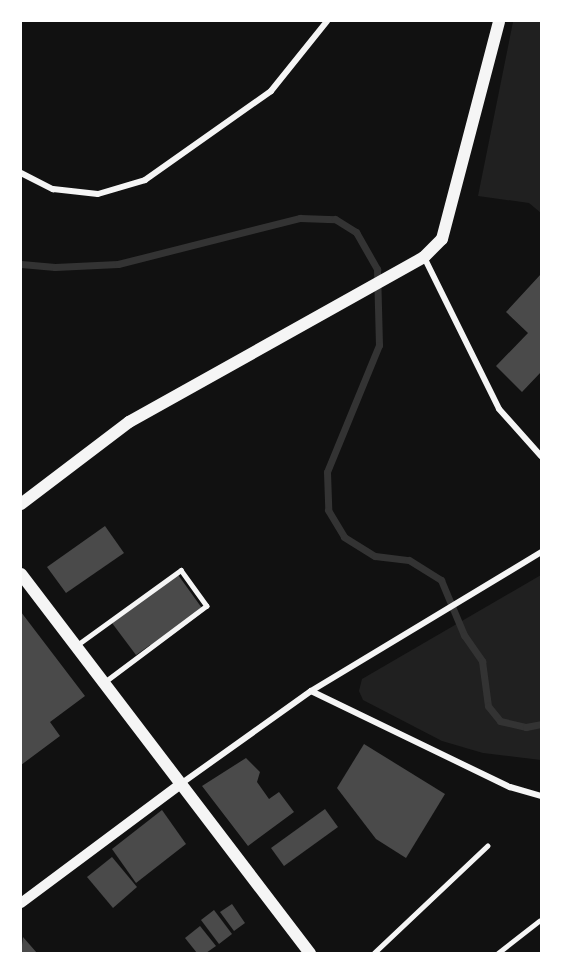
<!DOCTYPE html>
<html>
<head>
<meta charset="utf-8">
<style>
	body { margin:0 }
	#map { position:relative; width:562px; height:974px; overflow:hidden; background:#111; font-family:Rubik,sans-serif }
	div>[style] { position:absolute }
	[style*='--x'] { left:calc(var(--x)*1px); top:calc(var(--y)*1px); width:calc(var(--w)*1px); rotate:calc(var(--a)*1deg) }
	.green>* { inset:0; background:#202020 }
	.stream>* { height:7px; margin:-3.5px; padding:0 3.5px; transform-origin:3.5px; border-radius:3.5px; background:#333 }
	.building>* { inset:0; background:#4a4a4a }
	.service>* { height:4.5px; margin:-2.25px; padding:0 2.25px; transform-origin:2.25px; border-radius:2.25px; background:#f5f5f5 }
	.minor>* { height:6px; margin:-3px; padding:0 3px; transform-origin:3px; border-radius:3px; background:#f5f5f5 }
	.tertiary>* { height:10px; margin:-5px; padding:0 5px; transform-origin:5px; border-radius:5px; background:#f5f5f5 }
	.secondary>* { height:12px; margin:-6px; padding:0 6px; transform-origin:6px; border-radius:6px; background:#f5f5f5 }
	span { translate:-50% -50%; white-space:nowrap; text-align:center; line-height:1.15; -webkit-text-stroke:6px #fff; paint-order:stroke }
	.frame { position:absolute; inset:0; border:22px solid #fff; pointer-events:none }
</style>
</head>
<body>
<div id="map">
	<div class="green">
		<i style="clip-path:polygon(541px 21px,541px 213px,529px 203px,478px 196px,513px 22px)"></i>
		<i style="clip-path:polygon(541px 575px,541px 760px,483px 753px,442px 741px,363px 700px,359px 691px,362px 679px)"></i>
	</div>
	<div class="stream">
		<i style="--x:21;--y:264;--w:34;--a:5"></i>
		<i style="--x:55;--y:267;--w:63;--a:-2.7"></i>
		<i style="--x:118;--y:264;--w:188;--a:-14.2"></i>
		<i style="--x:300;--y:218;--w:35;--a:2"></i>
		<i style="--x:335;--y:219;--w:25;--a:32"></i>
		<i style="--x:356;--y:232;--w:43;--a:60.4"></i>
		<i style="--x:377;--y:269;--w:76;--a:88.5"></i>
		<i style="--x:379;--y:345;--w:137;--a:112.3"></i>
		<i style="--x:327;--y:472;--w:38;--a:88"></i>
		<i style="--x:328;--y:510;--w:31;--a:59"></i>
		<i style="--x:344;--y:537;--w:36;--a:32"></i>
		<i style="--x:375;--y:556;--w:34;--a:7"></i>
		<i style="--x:409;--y:560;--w:38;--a:32"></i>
		<i style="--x:441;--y:580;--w:60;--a:67.3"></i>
		<i style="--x:464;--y:635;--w:32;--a:55"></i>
		<i style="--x:482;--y:661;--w:45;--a:82.4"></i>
		<i style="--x:488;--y:706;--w:19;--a:51"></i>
		<i style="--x:500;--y:721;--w:27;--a:13"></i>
		<i style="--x:526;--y:727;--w:15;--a:-11"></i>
	</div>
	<div class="building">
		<i style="clip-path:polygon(541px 274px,541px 372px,522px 392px,496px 366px,528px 333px,506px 312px)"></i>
		<i style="clip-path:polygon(105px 526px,124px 553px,66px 593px,47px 567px)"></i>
		<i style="clip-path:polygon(176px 572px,204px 611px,153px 649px,150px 645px,136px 655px,112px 623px)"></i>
		<i style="clip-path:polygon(21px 612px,85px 696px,50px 722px,60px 736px,21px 765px)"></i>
		<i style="clip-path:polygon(364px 744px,445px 794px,406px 858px,376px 839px,337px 788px)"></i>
		<i style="clip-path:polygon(246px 758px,260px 772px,257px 782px,269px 799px,279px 792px,294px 812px,248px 846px,202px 786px)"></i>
		<i style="clip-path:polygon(325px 809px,338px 827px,284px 866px,271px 848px)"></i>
		<i style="clip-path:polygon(162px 810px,186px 844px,136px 883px,112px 849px)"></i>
		<i style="clip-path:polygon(112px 857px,137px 887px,113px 908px,87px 877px)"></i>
		<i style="clip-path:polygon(232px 904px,245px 923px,234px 931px,220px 912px)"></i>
		<i style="clip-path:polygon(214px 910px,232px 934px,219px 944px,201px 920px)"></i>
		<i style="clip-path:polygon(200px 926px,216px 946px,206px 953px,197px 953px,185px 938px)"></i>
		<i style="clip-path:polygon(23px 937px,37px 953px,21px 953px)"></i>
	</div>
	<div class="service">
		<i style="--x:77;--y:645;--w:128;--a:-35.8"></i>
		<i style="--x:181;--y:570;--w:44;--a:54.2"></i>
		<i style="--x:207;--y:606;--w:129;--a:143.2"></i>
		<i style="--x:374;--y:953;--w:156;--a:-43.4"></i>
		<i style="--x:498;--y:953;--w:52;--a:-38"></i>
	</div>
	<div class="minor">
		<i style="--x:21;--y:173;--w:36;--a:27"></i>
		<i style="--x:53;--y:189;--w:45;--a:6.3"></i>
		<i style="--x:98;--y:194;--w:49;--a:-16.6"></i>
		<i style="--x:145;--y:180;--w:154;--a:-35.2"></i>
		<i style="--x:271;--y:91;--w:90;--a:-51.3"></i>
		<i style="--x:424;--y:257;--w:169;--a:63.7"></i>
		<i style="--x:499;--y:409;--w:63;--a:48.2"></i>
		<i style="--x:311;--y:691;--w:221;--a:25.8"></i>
		<i style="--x:510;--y:787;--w:32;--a:16"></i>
		<i style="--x:182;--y:783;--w:158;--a:-35.5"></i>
		<i style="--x:311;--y:691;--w:269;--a:-31.1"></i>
	</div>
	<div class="tertiary">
		<i style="--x:21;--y:903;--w:201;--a:-36.7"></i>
	</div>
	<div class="secondary">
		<i style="--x:21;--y:504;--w:136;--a:-37.2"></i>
		<i style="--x:129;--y:422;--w:338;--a:-29.2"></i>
		<i style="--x:424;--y:257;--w:25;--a:-45"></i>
		<i style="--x:442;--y:239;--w:225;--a:-75.3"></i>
		<i style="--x:21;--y:574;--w:477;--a:52.7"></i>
	</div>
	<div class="frame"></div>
</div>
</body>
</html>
